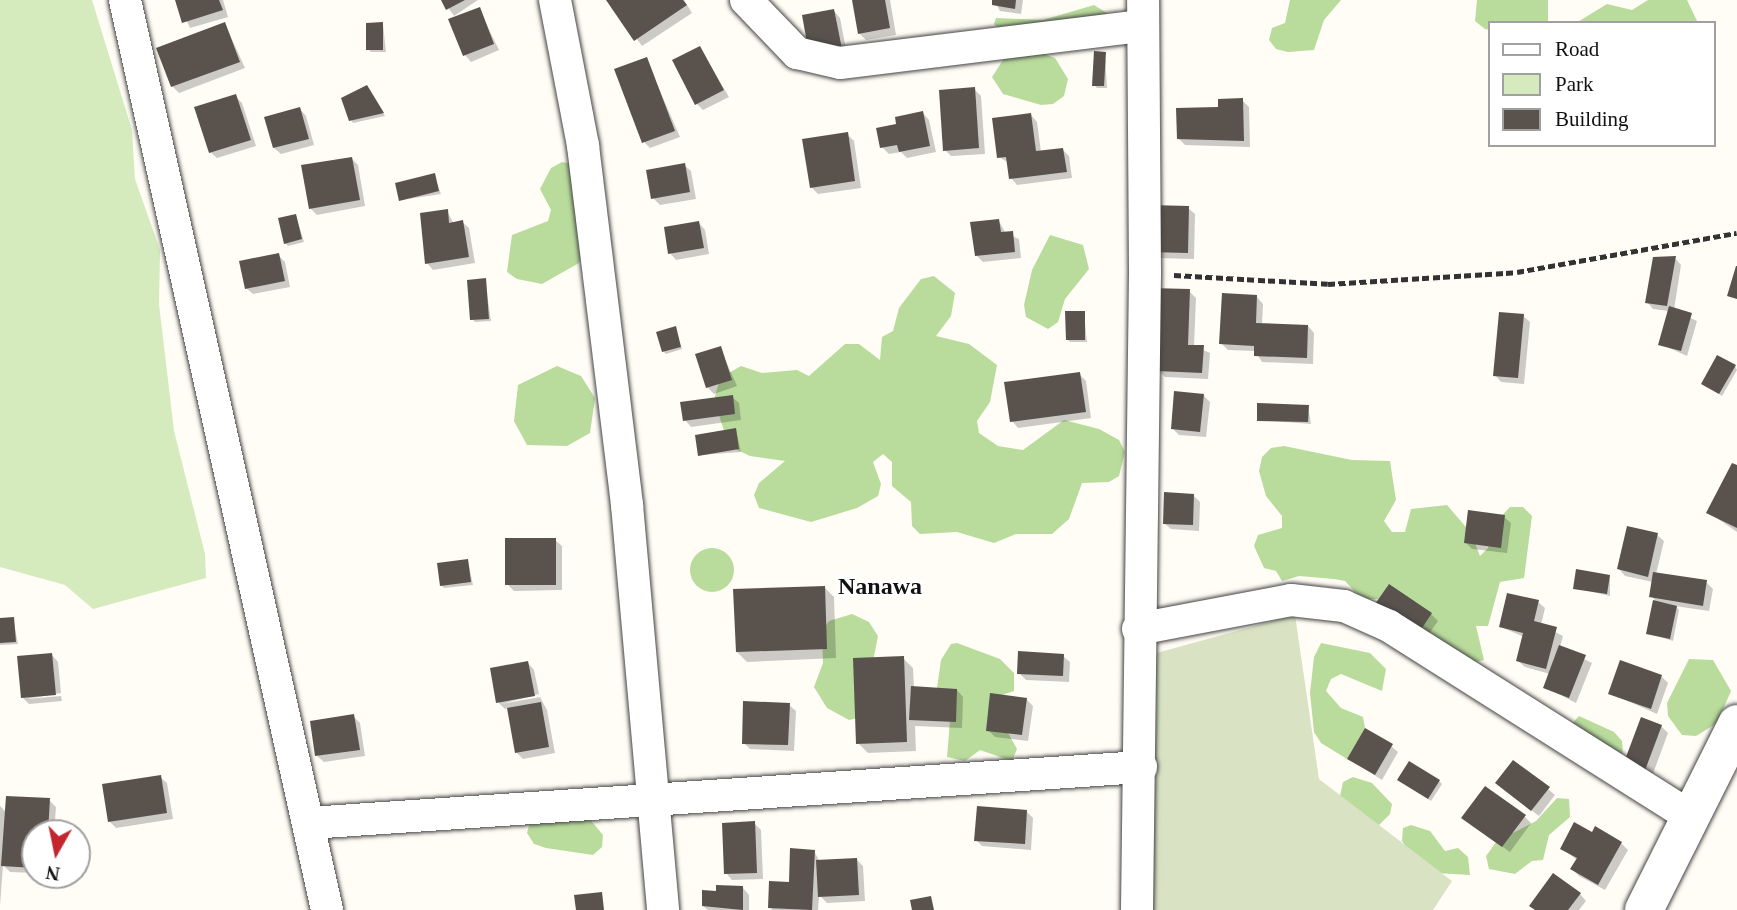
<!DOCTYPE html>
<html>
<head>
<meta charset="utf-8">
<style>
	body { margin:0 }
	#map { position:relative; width:1737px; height:910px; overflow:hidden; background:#fffdf5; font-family:Georgia,serif }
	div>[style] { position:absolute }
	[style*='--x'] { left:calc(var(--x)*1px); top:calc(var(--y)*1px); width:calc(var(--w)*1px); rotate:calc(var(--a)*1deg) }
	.green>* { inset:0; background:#d5ebbd }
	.forest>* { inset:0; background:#b9dc9c }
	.round { border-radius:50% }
	.cemetery>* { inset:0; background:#d9e3c4 }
	.shadow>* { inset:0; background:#0003 }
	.building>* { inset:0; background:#5a524d }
	.path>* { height:4.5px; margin-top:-2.25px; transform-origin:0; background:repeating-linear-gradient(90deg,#333 0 7px,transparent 0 10.5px) }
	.roads { filter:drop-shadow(0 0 2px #444) drop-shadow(0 0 2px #444) }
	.minor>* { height:32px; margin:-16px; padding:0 16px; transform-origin:16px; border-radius:16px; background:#fff }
	.tertiary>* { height:38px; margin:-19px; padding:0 19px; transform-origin:19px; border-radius:19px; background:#fff }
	span { translate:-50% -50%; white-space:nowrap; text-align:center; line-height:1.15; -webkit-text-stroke:7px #fff; paint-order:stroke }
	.quarter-label { font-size:24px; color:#111; font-weight:700 }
	.legend { position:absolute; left:1488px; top:21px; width:228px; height:126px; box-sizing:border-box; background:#fff; border:2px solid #a0a0a0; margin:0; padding:9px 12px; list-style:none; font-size:21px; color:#111 }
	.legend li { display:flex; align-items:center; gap:14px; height:35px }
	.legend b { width:35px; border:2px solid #a0a0a0 }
	.north { position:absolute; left:21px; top:819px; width:70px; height:70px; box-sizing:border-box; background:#fff; border:2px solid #a0a0a0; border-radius:50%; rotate:189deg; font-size:19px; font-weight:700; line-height:28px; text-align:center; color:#111 }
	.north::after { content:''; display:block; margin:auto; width:24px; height:32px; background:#c4262e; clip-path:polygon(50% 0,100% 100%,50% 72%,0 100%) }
</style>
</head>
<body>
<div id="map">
	<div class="green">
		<i style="clip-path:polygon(0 0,92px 0,132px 130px,135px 179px,160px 250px,159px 304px,174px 431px,205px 554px,206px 578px,93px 609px,65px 585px,0 567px)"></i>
	</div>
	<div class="forest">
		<i style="clip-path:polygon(1290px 0,1341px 0,1324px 20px,1314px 50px,1288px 52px,1276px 49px,1269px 40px,1272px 28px,1285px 23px)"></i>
		<i style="clip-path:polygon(1477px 0,1548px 0,1548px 23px,1490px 23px,1490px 30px,1485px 29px,1475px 21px)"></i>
		<i style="clip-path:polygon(1648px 0,1687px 0,1698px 23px,1576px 23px,1607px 4px,1632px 10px)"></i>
		<i style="clip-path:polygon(1094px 5px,1113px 17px,998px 28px,994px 24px,996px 18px,1043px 20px)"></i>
		<i style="clip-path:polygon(1033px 50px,1055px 58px,1068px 79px,1064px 96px,1053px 104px,1041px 105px,1003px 94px,992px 77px,1005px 57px)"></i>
		<i style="clip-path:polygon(562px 162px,588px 167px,585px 251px,579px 263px,542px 284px,517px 279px,507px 272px,512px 235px,548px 221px,551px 210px,540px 189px,551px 168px)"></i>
		<i style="clip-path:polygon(1050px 235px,1083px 245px,1089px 269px,1065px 299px,1058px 322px,1048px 329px,1026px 317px,1024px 305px,1032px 270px)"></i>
		<i style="clip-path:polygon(934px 276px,955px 293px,951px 316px,936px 336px,969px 344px,997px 365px,990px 402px,977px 421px,979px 433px,998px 446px,1023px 450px,1064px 420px,1099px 429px,1119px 440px,1125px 452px,1119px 476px,1109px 482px,1082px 483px,1069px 519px,1052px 534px,1016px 534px,994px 543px,957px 532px,920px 534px,912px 526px,911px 502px,892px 486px,892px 462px,883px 454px,873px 462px,881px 484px,878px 496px,857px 508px,811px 522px,759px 508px,754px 495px,759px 483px,785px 461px,750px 456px,729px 446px,714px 400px,720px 378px,741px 366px,762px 373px,797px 370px,809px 376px,845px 344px,859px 344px,880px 360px,882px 337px,893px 331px,899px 308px,921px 279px)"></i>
		<i style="clip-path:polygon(557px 366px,581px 376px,595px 398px,590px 433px,567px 446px,527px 445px,514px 421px,518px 385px)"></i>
		<i style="clip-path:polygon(1284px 446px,1352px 460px,1390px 461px,1396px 500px,1384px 521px,1392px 532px,1405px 532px,1411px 509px,1447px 505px,1471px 533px,1480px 556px,1488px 548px,1493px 525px,1510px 507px,1523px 507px,1532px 516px,1524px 578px,1500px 582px,1488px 626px,1476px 626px,1484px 660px,1453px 667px,1396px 599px,1362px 599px,1345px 581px,1334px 579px,1299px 576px,1282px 581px,1276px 571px,1264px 568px,1254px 546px,1258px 535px,1282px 528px,1282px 516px,1266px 496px,1259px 471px,1262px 457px,1271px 448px)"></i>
		<i class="round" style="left:690px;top:548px;width:44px;height:44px"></i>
		<i style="clip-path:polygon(852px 614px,869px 622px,878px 636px,862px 717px,849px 720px,827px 708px,814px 687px,823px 663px,822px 631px,829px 621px)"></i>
		<i style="clip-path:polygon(957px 643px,1000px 659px,1014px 673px,1014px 691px,1002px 695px,1008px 733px,1017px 749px,1012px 761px,980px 750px,965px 761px,947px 757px,951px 708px,937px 688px,941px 660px,951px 644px)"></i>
		<i style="clip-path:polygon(1321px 643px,1370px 653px,1386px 669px,1382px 691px,1341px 674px,1331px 679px,1326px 691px,1341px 708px,1363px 717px,1365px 728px,1359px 755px,1347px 759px,1321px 743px,1314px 732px,1310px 693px,1314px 657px)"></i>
		<i style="clip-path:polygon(1689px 659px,1713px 660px,1731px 691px,1717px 723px,1696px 736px,1682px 735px,1668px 716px,1667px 703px)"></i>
		<i style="clip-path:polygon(1579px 716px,1614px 732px,1622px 741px,1623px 755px,1571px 725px)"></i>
		<i style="clip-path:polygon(1353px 777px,1372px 783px,1392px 804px,1390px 814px,1379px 825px,1338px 806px,1343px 782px)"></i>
		<i style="clip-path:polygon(1557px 798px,1569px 799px,1570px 817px,1549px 835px,1543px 860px,1532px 861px,1515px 874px,1489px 869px,1486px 856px,1497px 841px,1536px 821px)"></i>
		<i style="clip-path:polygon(588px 817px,603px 835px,602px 847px,593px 855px,546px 848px,534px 844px,527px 833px,530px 822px)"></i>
		<i style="clip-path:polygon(1411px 825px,1430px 831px,1445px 851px,1458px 848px,1468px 857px,1470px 875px,1436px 873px,1414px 859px,1402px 841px,1403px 828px)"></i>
	</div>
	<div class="cemetery">
		<i style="clip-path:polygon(1295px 615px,1319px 779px,1452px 881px,1433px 910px,1130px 910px,1131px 660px)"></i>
	</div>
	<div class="shadow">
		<i style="clip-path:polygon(177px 0,223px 0,228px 17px,190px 28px)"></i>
		<i style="clip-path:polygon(443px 0,478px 0,454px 16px)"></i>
		<i style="clip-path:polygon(609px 0,684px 0,692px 13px,642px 46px)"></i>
		<i style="clip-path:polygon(854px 0,890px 0,896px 35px,866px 40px,859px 33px)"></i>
		<i style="clip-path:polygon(994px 0,1023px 0,1021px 14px,1000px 11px)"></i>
		<i style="clip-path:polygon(479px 9px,499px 50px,471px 62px,465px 55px)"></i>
		<i style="clip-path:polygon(834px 11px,840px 18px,847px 55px,818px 60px)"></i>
		<i style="clip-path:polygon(225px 24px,245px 68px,179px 93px,172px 86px)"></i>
		<i style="clip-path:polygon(383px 24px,386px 52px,371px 52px,368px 49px)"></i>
		<i style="clip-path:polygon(700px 48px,729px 97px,703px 110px,697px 104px)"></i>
		<i style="clip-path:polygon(1105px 54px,1107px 88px,1097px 88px,1094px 85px)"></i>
		<i style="clip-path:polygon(646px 59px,680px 137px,650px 148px,644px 142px)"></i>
		<i style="clip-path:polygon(974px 89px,981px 96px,985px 154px,951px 156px,945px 150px)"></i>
		<i style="clip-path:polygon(370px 90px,385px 116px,353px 123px,351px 120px)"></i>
		<i style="clip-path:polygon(235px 96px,242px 103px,256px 146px,217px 158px,210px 152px)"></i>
		<i style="clip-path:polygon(1242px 100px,1249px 107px,1250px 147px,1185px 145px,1178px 138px,1219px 109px)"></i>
		<i style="clip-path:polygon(300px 109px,306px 116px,314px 145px,281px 154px,274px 148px)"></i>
		<i style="clip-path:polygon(923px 113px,929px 120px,936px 152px,907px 158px,901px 152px,889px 154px,882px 147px,898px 126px)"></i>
		<i style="clip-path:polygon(1031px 115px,1037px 122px,1041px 152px,1063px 150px,1069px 156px,1072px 178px,1017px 185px,1011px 178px,1009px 163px,999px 157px)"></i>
		<i style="clip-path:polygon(847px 134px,854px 141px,861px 188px,818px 194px,811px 187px)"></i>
		<i style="clip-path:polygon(352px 159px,358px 165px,365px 206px,317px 215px,310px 208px)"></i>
		<i style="clip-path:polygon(684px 165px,691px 171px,696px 199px,660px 205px,653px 198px)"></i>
		<i style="clip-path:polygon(434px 175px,441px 194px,401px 200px)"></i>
		<i style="clip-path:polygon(1188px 208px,1195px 214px,1194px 259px,1156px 258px)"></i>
		<i style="clip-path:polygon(447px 211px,454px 224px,462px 222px,469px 228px,475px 263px,433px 270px,427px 263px)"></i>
		<i style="clip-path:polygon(296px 216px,304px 242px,288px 246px,285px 243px)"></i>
		<i style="clip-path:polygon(999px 221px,1006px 234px,1019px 239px,1021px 258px,983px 262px,976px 255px)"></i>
		<i style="clip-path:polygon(699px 223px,705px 230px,709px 254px,676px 260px,670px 253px)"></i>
		<i style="clip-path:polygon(278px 255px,285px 262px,290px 287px,253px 294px,246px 288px)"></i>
		<i style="clip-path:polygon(1675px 258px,1681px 265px,1674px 310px,1697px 321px,1687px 356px,1660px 344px,1669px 311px,1653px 309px,1647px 302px)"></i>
		<i style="clip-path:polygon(485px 280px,491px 321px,475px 322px,472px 319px)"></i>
		<i style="clip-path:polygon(1189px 291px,1196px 298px,1194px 346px,1210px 353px,1208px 379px,1165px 377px,1158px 370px)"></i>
		<i style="clip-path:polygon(1257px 297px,1263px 304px,1262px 325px,1308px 326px,1314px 333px,1313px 364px,1262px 362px,1255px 351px,1228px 350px,1221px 343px)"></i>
		<i style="clip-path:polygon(1084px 313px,1087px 342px,1070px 342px,1067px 339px)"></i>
		<i style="clip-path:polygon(1523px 316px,1530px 322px,1524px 384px,1501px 382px,1495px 375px)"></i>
		<i style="clip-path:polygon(675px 328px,682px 349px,666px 354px,663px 351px)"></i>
		<i style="clip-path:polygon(720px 348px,737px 386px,714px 394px,707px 387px)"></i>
		<i style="clip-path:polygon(1735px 366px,1737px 370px,1722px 396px,1703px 384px)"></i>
		<i style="clip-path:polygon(1079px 374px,1086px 381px,1091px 418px,1018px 428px,1012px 421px)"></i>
		<i style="clip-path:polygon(1203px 395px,1210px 402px,1206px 437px,1179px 435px,1172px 428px)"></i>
		<i style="clip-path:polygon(732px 397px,739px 403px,741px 420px,691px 427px,685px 420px)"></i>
		<i style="clip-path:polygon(1308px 406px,1311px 424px,1259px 420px)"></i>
		<i style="clip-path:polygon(736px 430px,741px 452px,700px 455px)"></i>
		<i style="clip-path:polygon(1737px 467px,1737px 532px,1708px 512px)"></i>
		<i style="clip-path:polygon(1194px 496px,1200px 502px,1199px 531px,1171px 529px,1164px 523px)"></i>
		<i style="clip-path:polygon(1504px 517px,1511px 523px,1507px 553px,1472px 549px,1465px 542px)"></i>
		<i style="clip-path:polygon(1657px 535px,1664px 541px,1656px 574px,1706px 582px,1713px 589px,1709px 611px,1675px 606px,1679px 610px,1673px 641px,1648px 633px,1655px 600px,1651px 596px,1653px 582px,1625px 576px,1619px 569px)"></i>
		<i style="clip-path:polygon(555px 540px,562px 546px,562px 590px,514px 591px,507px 584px)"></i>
		<i style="clip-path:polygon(468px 561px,473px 585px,444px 588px,441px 585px)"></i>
		<i style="clip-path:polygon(1610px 576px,1610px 596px,1575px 588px)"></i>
		<i style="clip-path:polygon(824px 587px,834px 597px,836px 658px,747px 662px,737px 652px)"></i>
		<i style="clip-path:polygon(1538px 602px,1545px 608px,1541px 625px,1563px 636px,1560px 647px,1592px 663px,1576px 703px,1545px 687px,1550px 674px,1525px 667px,1518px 661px,1524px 637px,1501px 627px)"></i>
		<i style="clip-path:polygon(1380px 610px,1431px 614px,1438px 621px,1423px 642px)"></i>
		<i style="clip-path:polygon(13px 618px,18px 644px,0 645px,0 620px)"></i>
		<i style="clip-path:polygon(52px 655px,58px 662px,61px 693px,26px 699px,61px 696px,62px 701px,29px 704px,22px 697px)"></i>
		<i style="clip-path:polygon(1063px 656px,1070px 662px,1069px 682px,1026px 680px,1019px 673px)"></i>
		<i style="clip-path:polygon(903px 658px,913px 668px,914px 688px,957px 690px,963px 697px,962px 728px,915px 726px,916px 751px,868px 753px,858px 743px)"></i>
		<i style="clip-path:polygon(528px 663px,534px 670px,539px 694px,501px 704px,540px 697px,547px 710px,555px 753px,523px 759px,516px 752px,508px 708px,505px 709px,498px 702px)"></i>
		<i style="clip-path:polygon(1662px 677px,1668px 683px,1657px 714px,1610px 693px)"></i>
		<i style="clip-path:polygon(1026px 699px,1033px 706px,1028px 741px,995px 737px,988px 730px)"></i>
		<i style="clip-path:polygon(789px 705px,796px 711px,794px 751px,750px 749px,744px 743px)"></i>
		<i style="clip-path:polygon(353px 716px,360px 723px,365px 756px,324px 762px,317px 756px)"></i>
		<i style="clip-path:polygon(1661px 726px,1668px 733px,1651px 779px,1632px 771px)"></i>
		<i style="clip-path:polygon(1391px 746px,1398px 752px,1382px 780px,1349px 759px)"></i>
		<i style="clip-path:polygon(160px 777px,167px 783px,173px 819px,116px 828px,110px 822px)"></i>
		<i style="clip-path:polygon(1439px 781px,1442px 784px,1431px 801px,1402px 782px)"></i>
		<i style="clip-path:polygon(1548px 789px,1555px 795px,1539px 816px,1504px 790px)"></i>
		<i style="clip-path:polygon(49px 800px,56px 807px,54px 833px,35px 833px,35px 873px,10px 872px,3px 865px,0 906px,0 806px,7px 813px)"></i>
		<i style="clip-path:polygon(1027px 812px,1033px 818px,1031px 850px,982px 846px,976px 840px)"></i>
		<i style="clip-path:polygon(1524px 816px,1531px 823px,1510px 852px,1470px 824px)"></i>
		<i style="clip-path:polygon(754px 823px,761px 830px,763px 879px,732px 880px,726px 873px)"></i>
		<i style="clip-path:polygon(1592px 835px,1621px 843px,1628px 850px,1605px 890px,1579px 876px,1572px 869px,1577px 860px,1562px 848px)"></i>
		<i style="clip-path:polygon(814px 851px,820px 862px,857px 860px,863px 866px,865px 901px,827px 903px,819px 895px,818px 910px,772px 910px,770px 907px)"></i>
		<i style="clip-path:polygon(743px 888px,749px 895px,749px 910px,708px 910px,703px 906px,718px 892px)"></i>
		<i style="clip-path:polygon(1580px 894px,1586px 901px,1579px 910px,1536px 910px)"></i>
	</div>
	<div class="building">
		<i style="clip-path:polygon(175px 0,219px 0,223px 10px,182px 23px)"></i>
		<i style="clip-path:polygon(441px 0,465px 0,446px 10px)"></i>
		<i style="clip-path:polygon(606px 0,683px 0,687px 5px,634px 41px)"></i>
		<i style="clip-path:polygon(852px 0,885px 0,890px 28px,858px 34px)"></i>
		<i style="clip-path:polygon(992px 0,1016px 0,1015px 9px,992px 5px)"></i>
		<i style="clip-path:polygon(480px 7px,494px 44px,463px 56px,448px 19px)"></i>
		<i style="clip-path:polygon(834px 9px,842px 49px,809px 54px,802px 15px)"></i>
		<i style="clip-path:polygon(225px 22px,240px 62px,171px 87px,156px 48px)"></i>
		<i style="clip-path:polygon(383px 22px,383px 50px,366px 50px,366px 23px)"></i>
		<i style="clip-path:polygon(700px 46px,724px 90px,695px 105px,672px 60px)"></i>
		<i style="clip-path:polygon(1094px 51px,1106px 52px,1104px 86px,1092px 86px)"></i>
		<i style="clip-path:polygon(647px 57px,675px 131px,642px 143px,614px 69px)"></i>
		<i style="clip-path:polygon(367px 85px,384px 113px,349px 121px,341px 98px)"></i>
		<i style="clip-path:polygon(975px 87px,979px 148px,943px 151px,939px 90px)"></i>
		<i style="clip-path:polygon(236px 94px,251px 140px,209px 153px,194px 107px)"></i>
		<i style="clip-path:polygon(1243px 98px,1244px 141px,1177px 139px,1176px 108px,1218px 107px,1218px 99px)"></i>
		<i style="clip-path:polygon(300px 107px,309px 139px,273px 148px,264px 117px)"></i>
		<i style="clip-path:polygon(923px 111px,930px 146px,899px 152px,897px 145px,880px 148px,876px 128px,896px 124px,895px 117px)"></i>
		<i style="clip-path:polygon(1031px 113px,1036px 151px,1063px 148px,1067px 172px,1009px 179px,1006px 157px,997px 158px,992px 118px)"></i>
		<i style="clip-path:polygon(848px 132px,855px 181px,810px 188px,802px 139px)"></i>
		<i style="clip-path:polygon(352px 157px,360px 200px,309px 209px,301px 165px)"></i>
		<i style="clip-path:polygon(685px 163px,690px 192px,651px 199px,646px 170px)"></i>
		<i style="clip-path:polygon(435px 173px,439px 191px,399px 201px,395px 183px)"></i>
		<i style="clip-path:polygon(1149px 205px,1189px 206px,1188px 253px,1148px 252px)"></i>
		<i style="clip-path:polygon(448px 209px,449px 223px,463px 220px,469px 257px,425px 264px,420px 213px)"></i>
		<i style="clip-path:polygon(296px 214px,302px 239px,284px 244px,278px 218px)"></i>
		<i style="clip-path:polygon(999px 219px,1001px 232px,1013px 231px,1015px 252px,975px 256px,970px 222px)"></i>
		<i style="clip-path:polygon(699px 221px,704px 248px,668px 254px,664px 227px)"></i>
		<i style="clip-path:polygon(279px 253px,285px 281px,245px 289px,239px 261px)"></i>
		<i style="clip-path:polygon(1676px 256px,1667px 306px,1645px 303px,1653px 257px)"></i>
		<i style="clip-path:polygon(1736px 266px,1737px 266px,1737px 299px,1727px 296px)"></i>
		<i style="clip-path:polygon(486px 278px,489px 319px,470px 320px,467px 280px)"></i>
		<i style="clip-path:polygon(1149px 288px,1190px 289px,1188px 345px,1204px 345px,1202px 373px,1157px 371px)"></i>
		<i style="clip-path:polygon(1222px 293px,1257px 295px,1256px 323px,1308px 325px,1307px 358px,1254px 356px,1254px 346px,1219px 344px)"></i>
		<i style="clip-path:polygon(1669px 306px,1692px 313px,1681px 351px,1658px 345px)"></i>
		<i style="clip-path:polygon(1065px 311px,1085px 311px,1085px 340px,1066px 340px)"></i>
		<i style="clip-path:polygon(1499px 312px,1524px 314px,1518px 378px,1493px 376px)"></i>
		<i style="clip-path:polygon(676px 326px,681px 347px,662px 352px,656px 332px)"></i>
		<i style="clip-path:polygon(721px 346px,732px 380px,706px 388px,695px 354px)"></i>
		<i style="clip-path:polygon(1717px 355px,1736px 365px,1719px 394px,1701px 384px)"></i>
		<i style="clip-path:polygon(1080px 372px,1086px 412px,1010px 422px,1004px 382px)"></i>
		<i style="clip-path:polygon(1174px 391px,1204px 394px,1200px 432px,1171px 429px)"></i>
		<i style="clip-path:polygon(733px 395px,735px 414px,683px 421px,680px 402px)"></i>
		<i style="clip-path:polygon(1257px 403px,1309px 405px,1308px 422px,1257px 421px)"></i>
		<i style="clip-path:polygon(736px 428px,739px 449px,698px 456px,695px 435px)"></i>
		<i style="clip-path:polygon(1732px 463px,1737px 465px,1737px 528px,1706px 513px)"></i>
		<i style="clip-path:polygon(1164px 492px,1194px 494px,1193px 525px,1163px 524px)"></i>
		<i style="clip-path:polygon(1468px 510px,1505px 515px,1501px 548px,1464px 543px)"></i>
		<i style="clip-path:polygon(1627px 526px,1658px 533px,1648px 577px,1617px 569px)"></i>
		<i style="clip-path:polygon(505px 538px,556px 538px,556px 585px,505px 585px)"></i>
		<i style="clip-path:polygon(468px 559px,471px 582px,440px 586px,437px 563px)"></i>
		<i style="clip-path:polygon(1576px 569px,1610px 575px,1607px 594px,1573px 589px)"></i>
		<i style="clip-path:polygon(1653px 572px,1707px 580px,1703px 606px,1649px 597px)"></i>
		<i style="clip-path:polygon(1389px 584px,1432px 613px,1416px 637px,1373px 607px)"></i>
		<i style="clip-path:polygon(825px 586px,827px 649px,736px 652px,733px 589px)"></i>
		<i style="clip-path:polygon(1507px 593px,1539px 600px,1534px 621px,1557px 627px,1546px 669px,1516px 661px,1523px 633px,1499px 627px)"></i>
		<i style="clip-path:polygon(1653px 600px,1677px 606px,1670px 639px,1646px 634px)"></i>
		<i style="clip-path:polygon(14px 617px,16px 642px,0 643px,0 618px)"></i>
		<i style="clip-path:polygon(1559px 645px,1586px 655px,1569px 698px,1543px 688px)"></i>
		<i style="clip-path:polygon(1018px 651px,1064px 654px,1063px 676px,1017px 674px)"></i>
		<i style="clip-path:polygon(52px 653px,56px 695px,21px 698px,17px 656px)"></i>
		<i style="clip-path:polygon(904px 656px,907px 742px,856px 744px,853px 658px)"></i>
		<i style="clip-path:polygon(1620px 660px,1662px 675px,1651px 709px,1608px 694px)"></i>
		<i style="clip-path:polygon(528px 661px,535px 696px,496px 703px,490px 668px)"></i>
		<i style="clip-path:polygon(911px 686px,957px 689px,956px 722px,909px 720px)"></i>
		<i style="clip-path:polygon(990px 693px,1027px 698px,1022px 735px,986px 731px)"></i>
		<i style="clip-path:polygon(743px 701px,790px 703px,788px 745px,742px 744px)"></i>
		<i style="clip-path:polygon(541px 702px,549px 747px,515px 753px,507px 708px)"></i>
		<i style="clip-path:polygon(354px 714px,360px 750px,315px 756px,310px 721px)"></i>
		<i style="clip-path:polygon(1641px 717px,1662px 725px,1644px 773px,1623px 765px)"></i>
		<i style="clip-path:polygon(1365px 728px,1393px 744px,1375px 775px,1347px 759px)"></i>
		<i style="clip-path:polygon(1513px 760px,1550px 787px,1531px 811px,1495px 783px)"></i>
		<i style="clip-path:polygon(1409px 761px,1440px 780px,1428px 799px,1397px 780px)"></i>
		<i style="clip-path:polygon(161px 775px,167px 813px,108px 822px,102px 784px)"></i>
		<i style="clip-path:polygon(1485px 786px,1526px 815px,1502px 847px,1461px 818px)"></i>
		<i style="clip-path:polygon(6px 796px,50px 798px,48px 833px,35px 833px,35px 868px,1px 866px)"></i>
		<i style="clip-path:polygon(977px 806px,1027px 810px,1025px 844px,974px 841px)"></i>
		<i style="clip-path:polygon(755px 821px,757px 873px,724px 874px,722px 823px)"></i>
		<i style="clip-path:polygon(1574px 822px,1592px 832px,1595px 826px,1622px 842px,1598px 885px,1570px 869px,1577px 858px,1560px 849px)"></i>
		<i style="clip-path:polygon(790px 848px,815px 850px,812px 910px,768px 908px,769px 881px,789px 882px)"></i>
		<i style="clip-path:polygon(857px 858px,859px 895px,818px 897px,816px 860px)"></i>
		<i style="clip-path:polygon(1553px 873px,1581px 893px,1568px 910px,1535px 910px,1529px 906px)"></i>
		<i style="clip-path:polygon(716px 885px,743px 886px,743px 910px,702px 906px,702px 890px,716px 891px)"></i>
		<i style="clip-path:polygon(602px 892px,604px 910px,576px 910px,574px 895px)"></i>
		<i style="clip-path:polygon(931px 896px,934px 910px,912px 910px,910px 900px)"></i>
	</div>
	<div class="path">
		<i style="--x:1174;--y:275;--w:154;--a:3.3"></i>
		<i style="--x:1328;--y:284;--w:189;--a:-3.6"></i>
		<i style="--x:1517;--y:272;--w:223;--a:-10.1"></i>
	</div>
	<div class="roads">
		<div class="minor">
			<i style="--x:125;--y:0;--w:932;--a:77.48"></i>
			<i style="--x:555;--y:0;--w:149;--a:79.1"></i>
			<i style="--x:583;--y:146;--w:362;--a:83"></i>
			<i style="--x:627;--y:505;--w:407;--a:84.9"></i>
			<i style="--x:746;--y:0;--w:74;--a:46.1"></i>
			<i style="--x:797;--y:53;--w:44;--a:13.1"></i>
			<i style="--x:840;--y:63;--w:302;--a:-7"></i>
			<i style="--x:1138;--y:629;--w:156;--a:-10.7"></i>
			<i style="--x:1291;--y:600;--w:53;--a:6.5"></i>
			<i style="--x:1344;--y:606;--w:49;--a:24"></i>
			<i style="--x:1389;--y:626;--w:357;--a:32.3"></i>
			<i style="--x:309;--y:823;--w:834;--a:-3.85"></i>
			<i style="--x:1137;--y:910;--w:637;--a:-89.28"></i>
			<i style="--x:1145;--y:273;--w:273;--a:-90.4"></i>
		</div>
		<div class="tertiary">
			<i style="--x:1644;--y:910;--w:208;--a:-63.4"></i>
		</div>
	</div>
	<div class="quarter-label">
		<span style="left:880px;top:587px">Nanawa</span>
	</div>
	<ul class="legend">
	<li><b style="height:9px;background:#fff"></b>Road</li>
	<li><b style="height:19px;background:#d5ebbd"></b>Park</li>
	<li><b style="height:19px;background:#5a524d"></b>Building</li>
	</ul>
	<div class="north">N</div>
</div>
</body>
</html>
